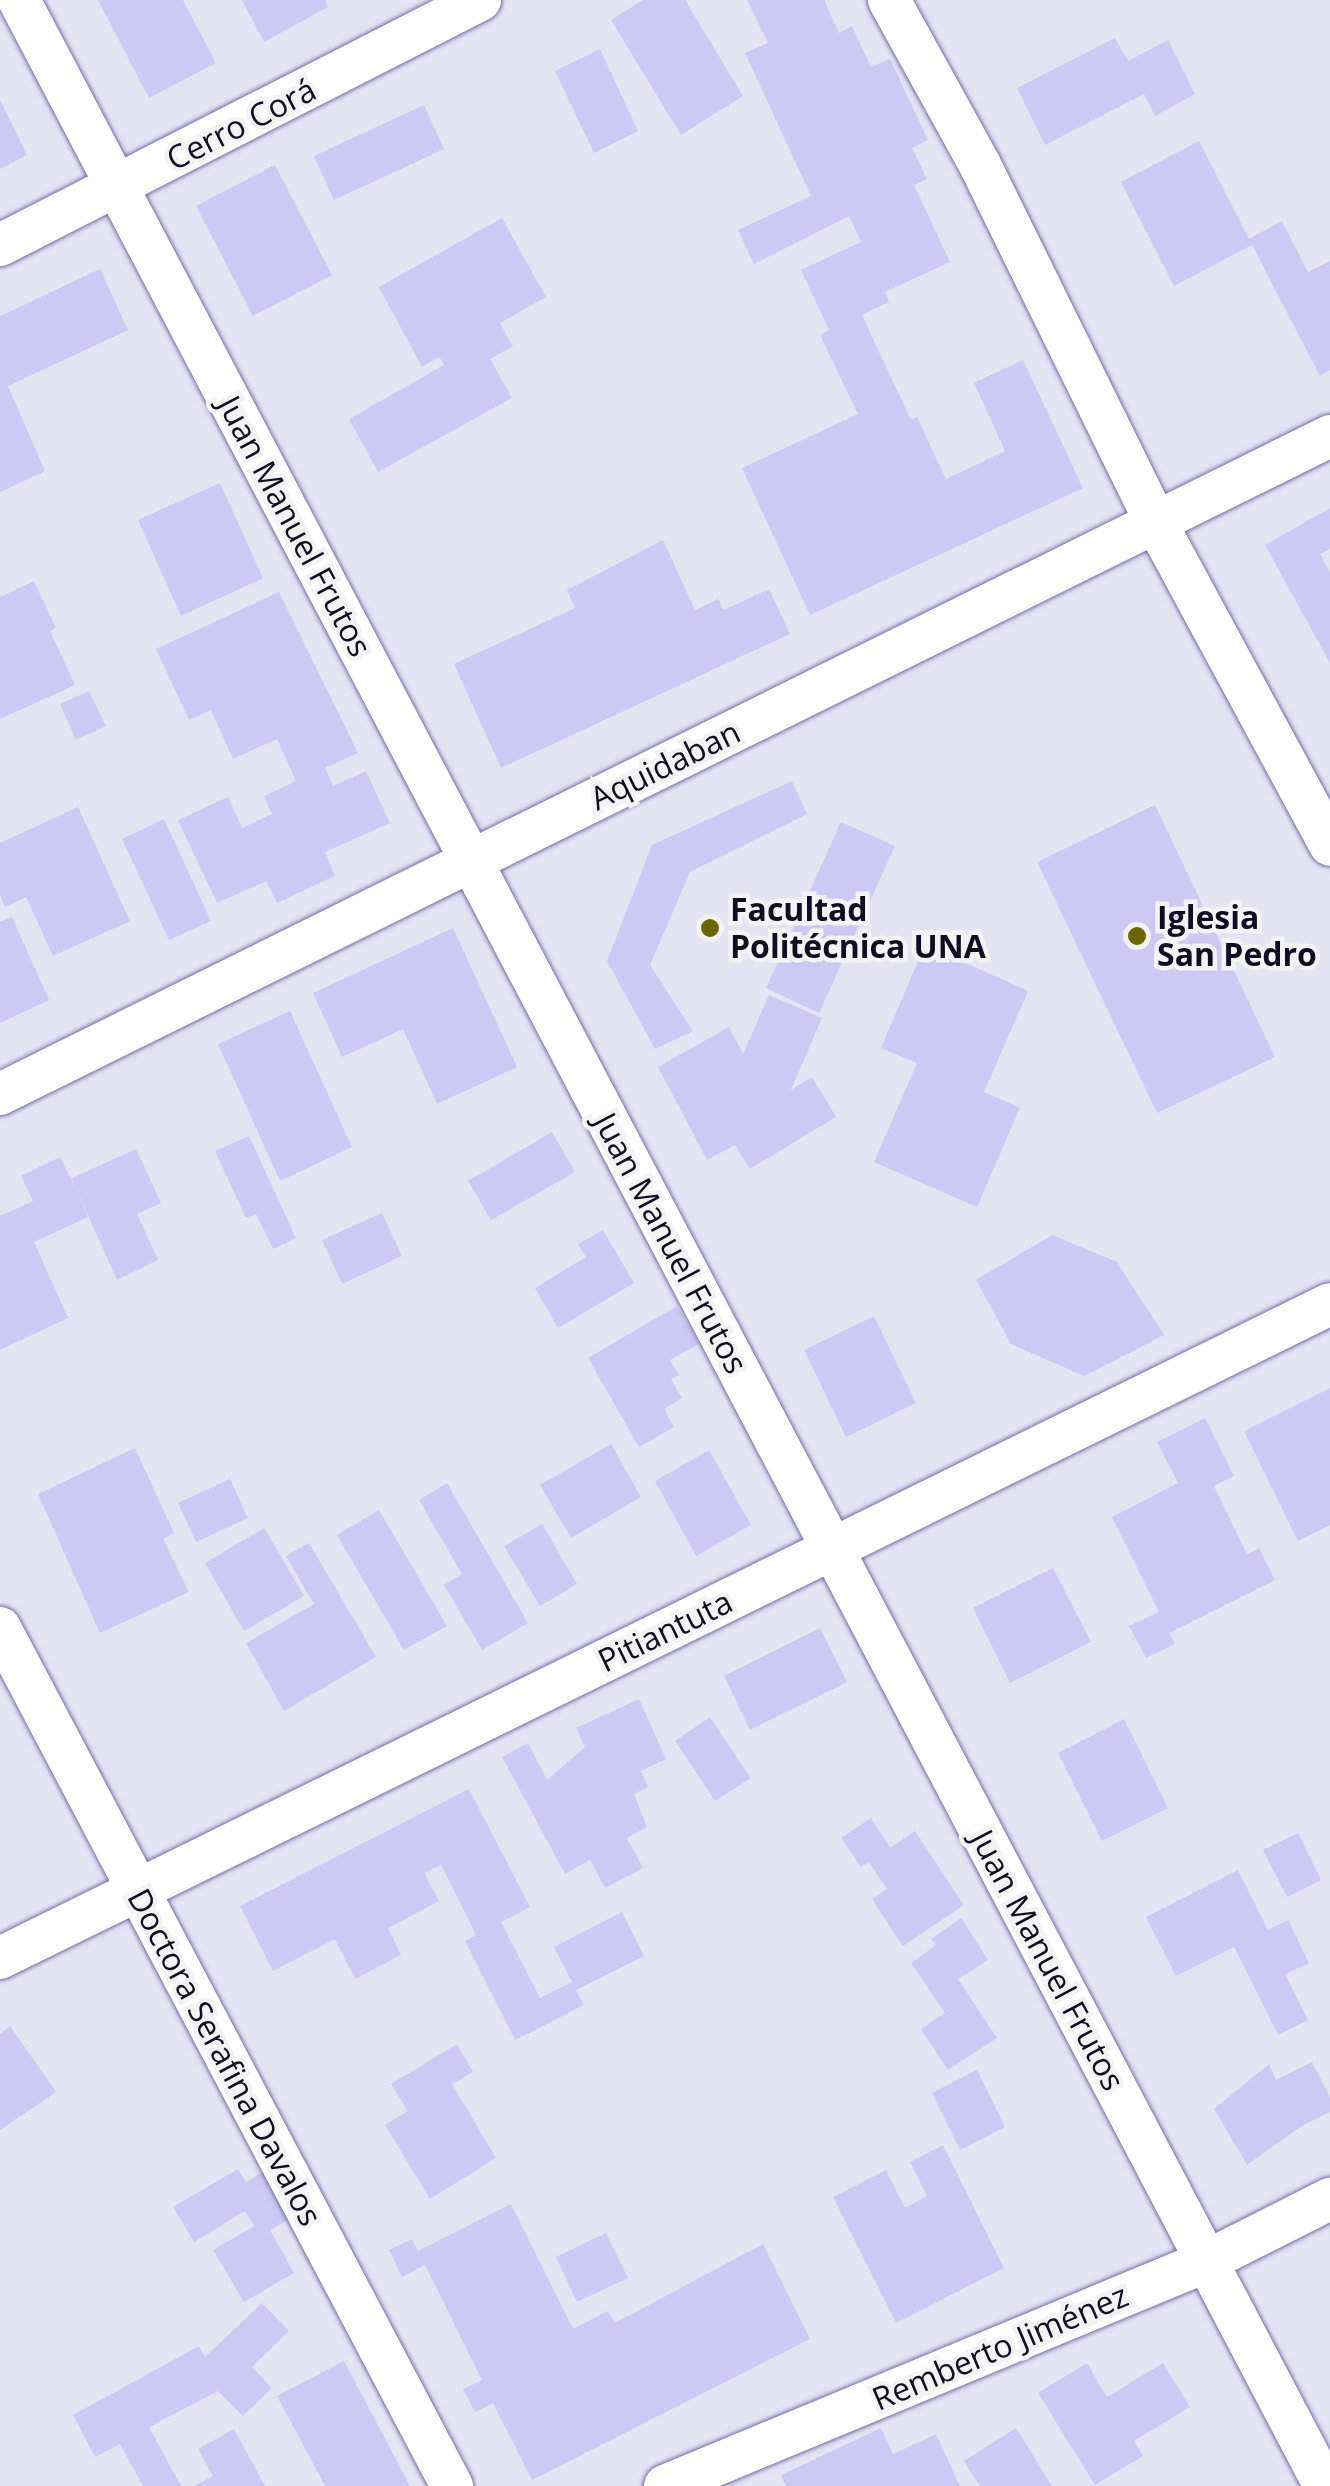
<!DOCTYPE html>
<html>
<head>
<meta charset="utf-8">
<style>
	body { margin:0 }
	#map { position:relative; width:1330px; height:2486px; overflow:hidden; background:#e5e4f3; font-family:"Open Sans",sans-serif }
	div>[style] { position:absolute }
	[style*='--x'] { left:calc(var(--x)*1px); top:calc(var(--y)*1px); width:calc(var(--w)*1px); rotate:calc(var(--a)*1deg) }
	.building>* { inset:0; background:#cccaf4 }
	.roads { filter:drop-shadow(0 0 2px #736dac) drop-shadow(0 0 2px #736dac) }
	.minor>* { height:42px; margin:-21px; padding:0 21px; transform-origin:21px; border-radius:21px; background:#fff }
	.dots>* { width:28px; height:28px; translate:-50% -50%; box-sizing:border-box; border:5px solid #f3f3f3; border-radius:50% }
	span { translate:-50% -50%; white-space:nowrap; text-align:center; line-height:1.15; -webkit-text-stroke:9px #f3f3f3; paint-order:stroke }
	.street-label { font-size:32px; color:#110d25 }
	.poi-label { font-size:32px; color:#110d25; font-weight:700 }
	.left { translate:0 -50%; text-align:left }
</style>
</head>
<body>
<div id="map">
	<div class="building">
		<i style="clip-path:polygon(98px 0,183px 0,216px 63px,149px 98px)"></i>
		<i style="clip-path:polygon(242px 0,325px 0,328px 7px,264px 42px)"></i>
		<i style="clip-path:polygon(643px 0,685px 0,743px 96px,681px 135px,611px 20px)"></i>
		<i style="clip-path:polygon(747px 0,824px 0,839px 33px,852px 26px,871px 67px,890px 59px,928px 140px,912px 148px,927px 179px,914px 185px,950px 262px,885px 292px,889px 302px,862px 315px,911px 420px,917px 417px,946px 479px,1005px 451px,974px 383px,1023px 360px,1083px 488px,810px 615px,742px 468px,858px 414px,820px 335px,829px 330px,801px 270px,861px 242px,849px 216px,754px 264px,738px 230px,811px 196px,745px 53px,768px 43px)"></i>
		<i style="clip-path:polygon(1115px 38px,1128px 61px,1168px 40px,1195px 94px,1155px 116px,1144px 94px,1045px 145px,1017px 88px)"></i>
		<i style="clip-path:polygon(600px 49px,638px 131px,594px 153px,555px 71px)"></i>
		<i style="clip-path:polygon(0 100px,27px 155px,0 169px)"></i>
		<i style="clip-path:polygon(424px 105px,444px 149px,334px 200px,314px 156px)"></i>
		<i style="clip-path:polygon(1199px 141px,1249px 239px,1282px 221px,1308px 272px,1330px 261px,1330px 370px,1320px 376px,1252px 245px,1174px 286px,1121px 182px)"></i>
		<i style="clip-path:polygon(275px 165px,332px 275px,253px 316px,196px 206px)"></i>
		<i style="clip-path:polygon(502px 218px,546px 297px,500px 323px,513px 346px,490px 359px,512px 398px,378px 472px,349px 419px,444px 365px,439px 357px,422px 367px,379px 287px)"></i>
		<i style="clip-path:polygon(100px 269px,128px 330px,8px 386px,45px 471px,0 492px,0 316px)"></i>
		<i style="clip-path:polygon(220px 483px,263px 578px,181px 616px,138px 520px)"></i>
		<i style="clip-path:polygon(1330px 508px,1330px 549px,1320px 554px,1330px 572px,1330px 663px,1265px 545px)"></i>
		<i style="clip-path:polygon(663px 540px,695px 610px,718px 599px,724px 610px,769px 589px,790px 634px,501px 768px,454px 664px,575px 608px,567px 590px)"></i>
		<i style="clip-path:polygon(34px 581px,56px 628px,50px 631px,75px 685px,0 719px,0 597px)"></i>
		<i style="clip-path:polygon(279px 592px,358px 753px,325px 768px,333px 786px,366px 771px,390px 823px,325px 852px,335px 876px,277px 903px,266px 881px,217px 903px,178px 820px,228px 797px,242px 828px,272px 814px,264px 796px,296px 781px,277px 739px,233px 759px,211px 710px,189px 720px,156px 649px)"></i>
		<i style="clip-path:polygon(89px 691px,106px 726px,76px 740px,60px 704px)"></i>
		<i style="clip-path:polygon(792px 781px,807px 814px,690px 872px,650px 965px,693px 1031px,655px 1049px,607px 961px,652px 845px)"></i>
		<i style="clip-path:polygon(1155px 805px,1275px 1057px,1157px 1113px,1037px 862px)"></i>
		<i style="clip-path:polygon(78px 807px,130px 921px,53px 956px,26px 897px,5px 907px,0 895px,0 843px)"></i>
		<i style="clip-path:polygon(164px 819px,211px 921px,169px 940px,122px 839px)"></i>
		<i style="clip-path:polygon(841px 822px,895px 846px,819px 1013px,766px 988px)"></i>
		<i style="clip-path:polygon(12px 917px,49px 1000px,0 1023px,0 922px)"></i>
		<i style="clip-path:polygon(453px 928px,517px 1067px,437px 1104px,403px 1029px,342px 1057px,313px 993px)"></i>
		<i style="clip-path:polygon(925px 945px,1028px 991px,984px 1092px,1020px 1108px,977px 1207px,874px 1162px,917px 1063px,881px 1048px)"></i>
		<i style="clip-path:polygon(769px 995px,822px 1018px,791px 1090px,812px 1077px,836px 1117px,750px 1169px,735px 1145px,707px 1160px,658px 1067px,729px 1027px,743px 1054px)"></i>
		<i style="clip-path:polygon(290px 1011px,352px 1147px,280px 1181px,218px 1044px)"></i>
		<i style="clip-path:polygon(552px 1132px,575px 1172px,491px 1220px,468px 1181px)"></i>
		<i style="clip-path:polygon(249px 1136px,296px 1238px,273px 1249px,256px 1214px,246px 1218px,215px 1151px)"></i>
		<i style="clip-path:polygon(136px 1149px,161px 1203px,137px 1214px,158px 1260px,117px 1280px,78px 1193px,88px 1217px,34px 1242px,68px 1318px,0 1350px,0 1216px,33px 1201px,21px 1176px,60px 1157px,76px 1189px,72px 1178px)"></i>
		<i style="clip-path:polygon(382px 1213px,402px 1256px,342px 1284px,322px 1240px)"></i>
		<i style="clip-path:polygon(603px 1230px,634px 1283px,558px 1328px,535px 1288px,586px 1257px,578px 1244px)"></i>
		<i style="clip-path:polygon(1052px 1235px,1117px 1262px,1164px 1335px,1084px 1376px,1011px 1344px,976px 1280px)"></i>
		<i style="clip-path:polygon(677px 1306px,699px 1344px,670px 1360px,679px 1375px,671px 1379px,682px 1398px,664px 1409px,674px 1427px,639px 1447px,588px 1358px)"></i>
		<i style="clip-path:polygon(874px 1316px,916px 1403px,846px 1437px,804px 1350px)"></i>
		<i style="clip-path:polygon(1330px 1388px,1330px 1525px,1298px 1541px,1244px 1431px)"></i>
		<i style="clip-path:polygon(1205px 1418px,1234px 1476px,1214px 1486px,1247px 1554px,1259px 1548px,1275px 1580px,1169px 1633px,1175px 1644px,1146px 1658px,1129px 1626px,1159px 1612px,1112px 1517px,1178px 1483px,1157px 1442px)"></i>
		<i style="clip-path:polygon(611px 1444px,641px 1497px,571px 1538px,540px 1485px)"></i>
		<i style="clip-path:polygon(135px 1448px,174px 1533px,163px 1539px,189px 1592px,100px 1633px,38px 1494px)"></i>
		<i style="clip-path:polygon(709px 1450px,751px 1525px,696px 1556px,655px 1481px)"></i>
		<i style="clip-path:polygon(230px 1479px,248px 1518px,196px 1542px,178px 1503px)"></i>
		<i style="clip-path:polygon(447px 1483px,528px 1623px,482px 1650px,444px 1585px,462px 1574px,419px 1500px)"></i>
		<i style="clip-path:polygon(379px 1510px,447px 1626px,404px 1650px,337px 1535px)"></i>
		<i style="clip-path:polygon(542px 1524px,577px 1584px,540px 1606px,504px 1546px)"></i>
		<i style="clip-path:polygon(264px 1528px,304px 1596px,244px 1631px,205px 1563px)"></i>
		<i style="clip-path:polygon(309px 1543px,376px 1657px,284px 1711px,246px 1643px,314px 1604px,286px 1556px)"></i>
		<i style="clip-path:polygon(1053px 1568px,1091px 1642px,1010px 1683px,973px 1608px)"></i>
		<i style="clip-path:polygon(820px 1628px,847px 1682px,750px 1730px,724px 1676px)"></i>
		<i style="clip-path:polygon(639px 1699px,666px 1759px,641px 1771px,648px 1787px,634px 1794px,647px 1827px,627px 1838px,643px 1868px,605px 1888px,590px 1860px,565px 1874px,502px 1757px,528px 1743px,547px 1780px,585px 1747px,576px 1728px)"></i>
		<i style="clip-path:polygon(710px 1717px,751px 1778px,715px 1801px,675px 1741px)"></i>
		<i style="clip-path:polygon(1124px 1719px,1168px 1808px,1102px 1841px,1058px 1753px)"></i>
		<i style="clip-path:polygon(469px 1789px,530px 1907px,501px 1922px,540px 1998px,572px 1982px,554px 1947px,622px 1912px,644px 1956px,576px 1990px,584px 2005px,515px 2040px,465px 1941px,476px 1935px,441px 1865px,424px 1873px,439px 1901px,388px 1928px,401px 1955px,355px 1979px,335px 1939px,273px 1971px,240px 1906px)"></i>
		<i style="clip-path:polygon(871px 1818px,890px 1848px,915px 1831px,964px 1905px,903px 1946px,872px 1899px,887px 1889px,869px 1862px,861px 1867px,841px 1838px)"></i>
		<i style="clip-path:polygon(1298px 1833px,1321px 1880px,1287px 1897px,1263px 1850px)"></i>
		<i style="clip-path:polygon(1238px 1870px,1268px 1930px,1288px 1920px,1309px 1963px,1285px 1974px,1308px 2020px,1278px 2035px,1234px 1947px,1176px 1976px,1146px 1917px)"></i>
		<i style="clip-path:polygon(961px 1918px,988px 1960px,958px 1979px,997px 2038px,948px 2070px,921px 2029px,945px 2013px,911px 1963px,936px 1945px,931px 1939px)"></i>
		<i style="clip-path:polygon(10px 2026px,56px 2092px,0 2130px,0 2034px)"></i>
		<i style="clip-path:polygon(457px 2044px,473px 2072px,452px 2084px,496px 2158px,430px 2199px,385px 2125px,408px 2111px,391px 2084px)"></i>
		<i style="clip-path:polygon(1312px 2062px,1330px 2097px,1330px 2112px,1300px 2127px,1247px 2165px,1214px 2109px,1269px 2064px,1276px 2080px)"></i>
		<i style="clip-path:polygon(977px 2070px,1005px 2127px,960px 2150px,932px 2093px)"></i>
		<i style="clip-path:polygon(943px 2145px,1004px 2268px,896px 2323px,833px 2197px,886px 2170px,905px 2208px,927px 2196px,910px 2162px)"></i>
		<i style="clip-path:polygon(269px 2168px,297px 2215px,270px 2230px,294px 2273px,244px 2302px,213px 2250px,254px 2226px,245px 2211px,194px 2242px,173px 2207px,238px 2169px,246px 2182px)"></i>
		<i style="clip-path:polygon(511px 2204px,573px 2329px,608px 2311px,615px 2323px,763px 2244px,810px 2339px,532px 2480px,493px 2403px,475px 2412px,463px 2389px,482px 2380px,425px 2265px,402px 2277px,389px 2250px,412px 2239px,418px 2251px)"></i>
		<i style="clip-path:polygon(606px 2233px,628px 2278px,577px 2302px,556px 2257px)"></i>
		<i style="clip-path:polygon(262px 2303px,289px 2331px,252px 2367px,272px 2388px,243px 2416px,218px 2391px,149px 2427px,181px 2486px,143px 2486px,120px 2444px,95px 2457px,73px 2415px,199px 2346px,205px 2357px)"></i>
		<i style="clip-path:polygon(344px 2361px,391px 2450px,410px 2486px,325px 2486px,277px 2396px)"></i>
		<i style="clip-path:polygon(1087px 2363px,1107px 2397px,1163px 2363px,1190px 2407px,1134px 2441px,1143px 2456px,1095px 2485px,1038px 2393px)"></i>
		<i style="clip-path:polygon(881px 2428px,893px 2454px,936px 2434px,960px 2486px,786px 2486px,781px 2475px)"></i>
		<i style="clip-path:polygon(1016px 2428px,1052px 2486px,980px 2486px,964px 2461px)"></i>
		<i style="clip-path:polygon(234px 2429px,265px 2486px,194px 2486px,213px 2476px,198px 2449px)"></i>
	</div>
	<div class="roads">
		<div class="minor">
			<i style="--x:19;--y:0;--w:2808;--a:62.29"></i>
			<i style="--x:889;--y:0;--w:188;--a:61.1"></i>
			<i style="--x:980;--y:165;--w:397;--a:63.8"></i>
			<i style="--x:1155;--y:521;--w:368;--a:61.6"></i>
			<i style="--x:0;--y:245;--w:539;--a:-27.04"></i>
			<i style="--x:0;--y:1094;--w:1484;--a:-26.32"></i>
			<i style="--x:0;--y:1628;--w:970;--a:62.22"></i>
			<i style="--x:0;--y:1958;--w:1482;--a:-26.18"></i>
			<i style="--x:665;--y:2486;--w:587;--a:-22.54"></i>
			<i style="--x:1207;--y:2261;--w:138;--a:-26.8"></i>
		</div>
	</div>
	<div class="dots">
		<i style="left:710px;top:928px;background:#6a6700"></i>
		<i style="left:1137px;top:936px;background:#6a6700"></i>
	</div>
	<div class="street-label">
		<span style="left:241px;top:124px;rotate:-27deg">Cerro Corá</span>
		<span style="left:295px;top:526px;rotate:62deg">Juan Manuel Frutos</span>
		<span style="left:665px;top:765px;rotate:-26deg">Aquidaban</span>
		<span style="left:671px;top:1243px;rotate:62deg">Juan Manuel Frutos</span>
		<span style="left:665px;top:1631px;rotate:-26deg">Pitiantuta</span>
		<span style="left:1048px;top:1960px;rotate:62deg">Juan Manuel Frutos</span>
		<span style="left:225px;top:2057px;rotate:62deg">Doctora Serafina Davalos</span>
		<span style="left:1000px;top:2347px;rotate:-23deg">Remberto Jiménez</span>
	</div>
	<div class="poi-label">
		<span class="left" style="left:730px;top:928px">Facultad<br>Politécnica UNA</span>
		<span class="left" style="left:1157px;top:936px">Iglesia<br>San Pedro</span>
	</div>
</div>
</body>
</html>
